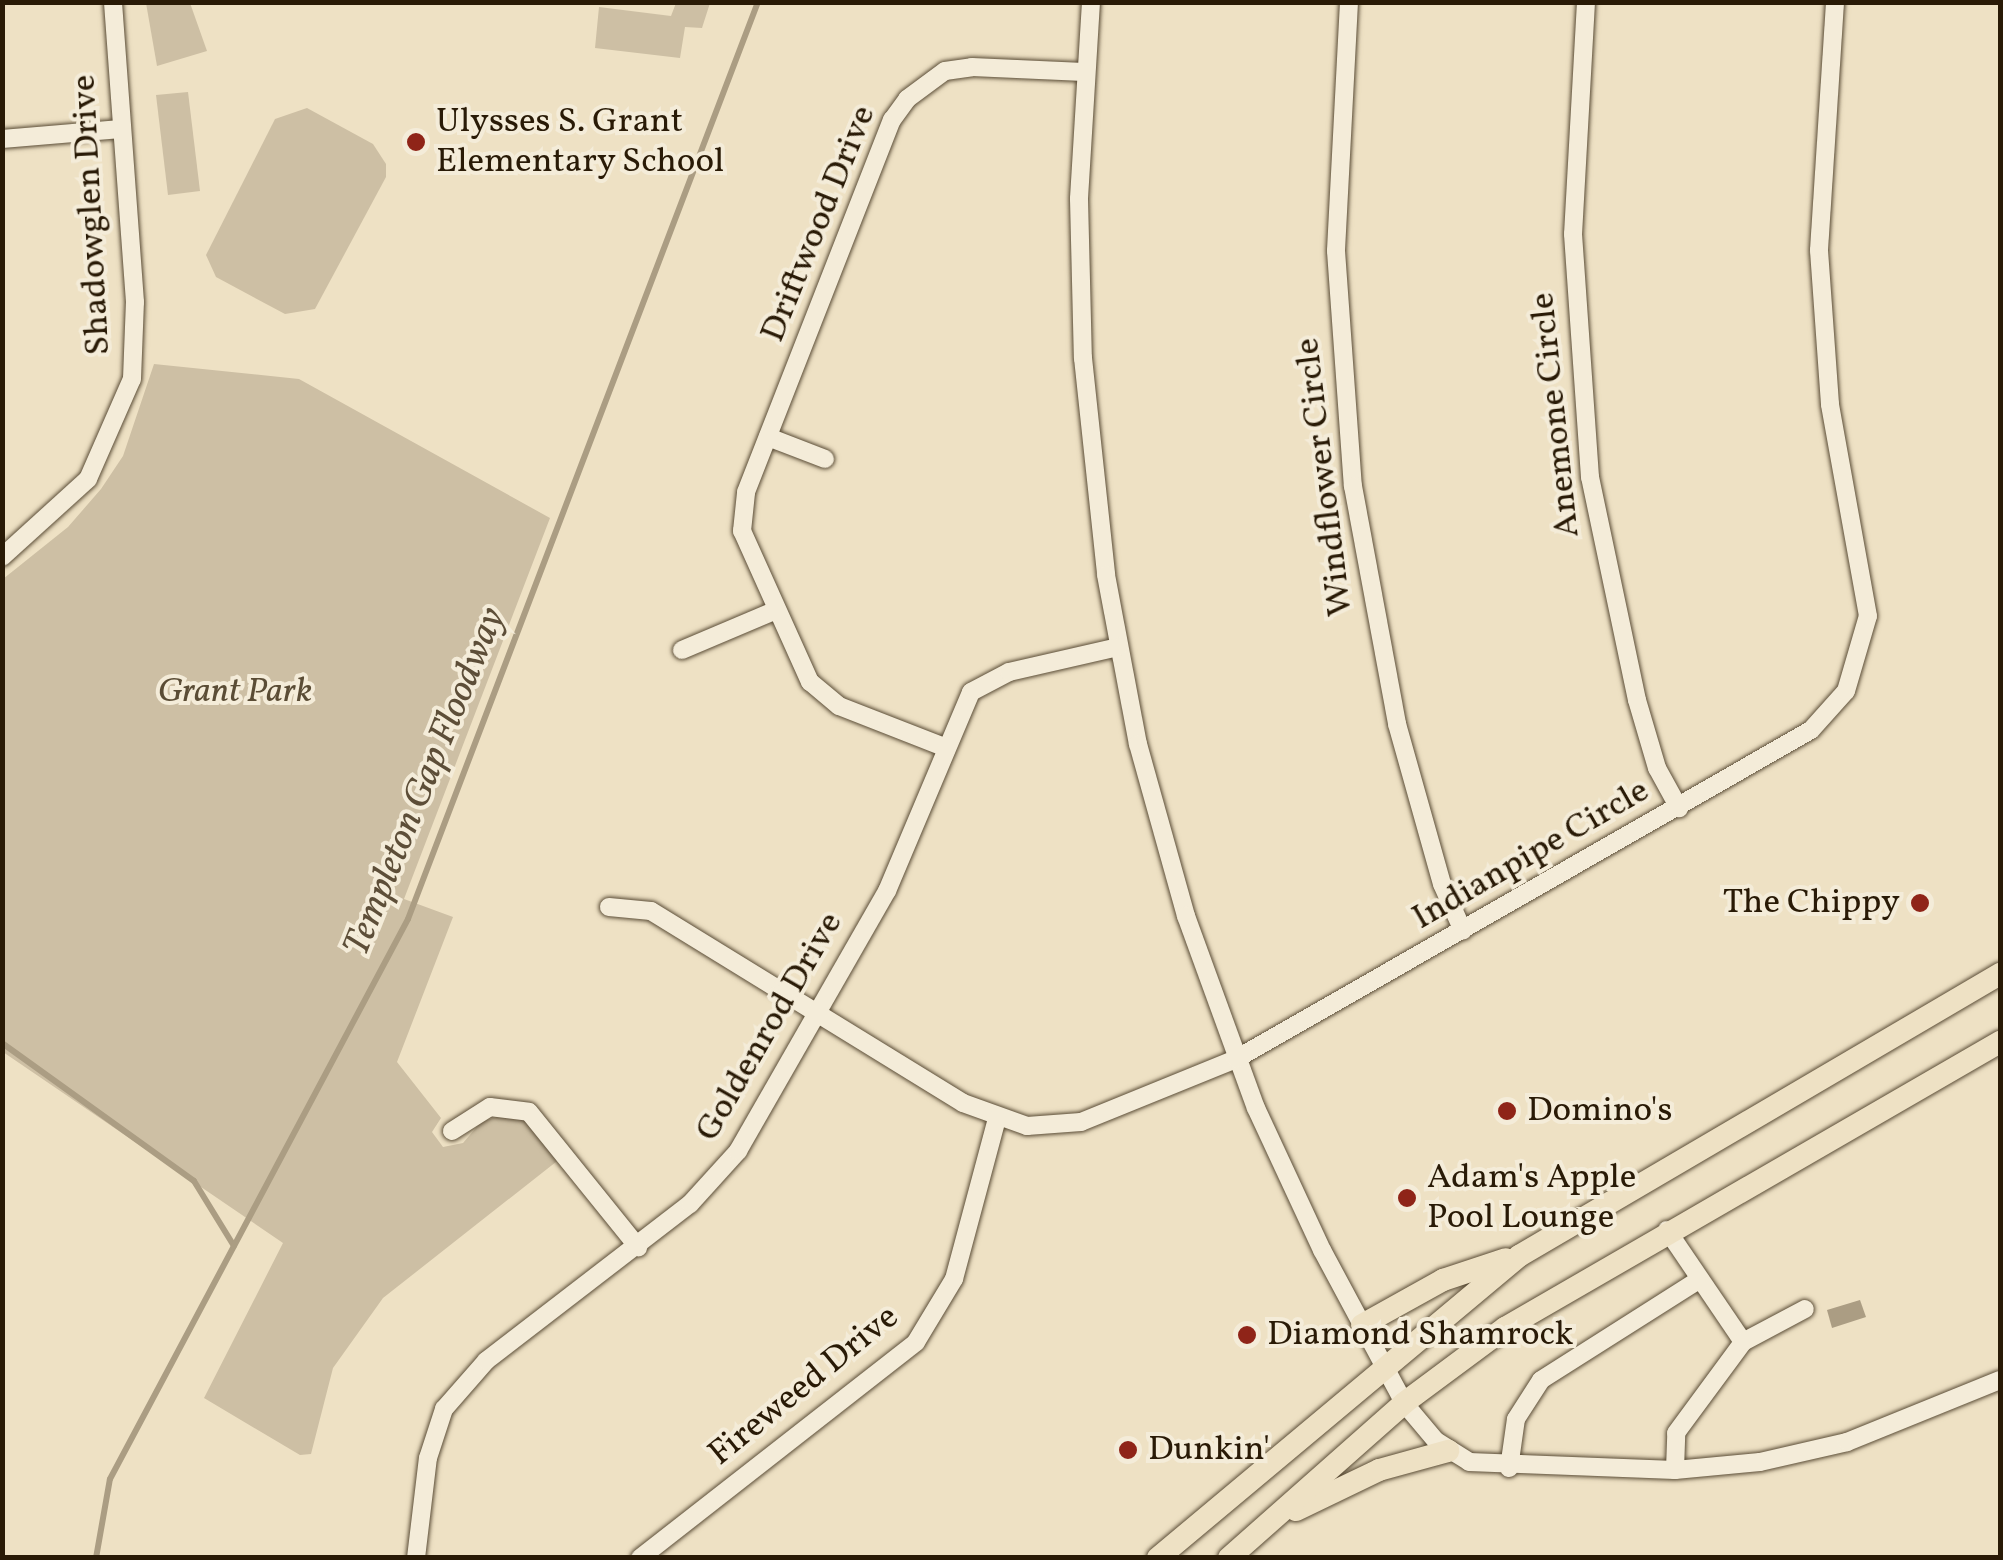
<!DOCTYPE html>
<html>
<head>
<meta charset="utf-8">
<style>
	body { margin:0 }
	#map { position:relative; width:2003px; height:1560px; overflow:hidden; background:#eee1c4; font-family:Vollkorn,serif }
	div>[style] { position:absolute }
	[style*='--x'] { left:calc(var(--x)*1px); top:calc(var(--y)*1px); width:calc(var(--w)*1px); rotate:calc(var(--a)*1deg) }
	.green>* { inset:0; background:#cdbfa4 }
	.water>* { inset:0; background:#ab9d83 }
	.stream>* { height:6px; margin:-3px; padding:0 3px; transform-origin:3px; border-radius:3px; background:#ab9d83 }
	.roads { filter:drop-shadow(0 0 2px #5a4c36) drop-shadow(0 0 2px #5a4c36) }
	.minor>* { height:18px; margin:-9px; padding:0 9px; transform-origin:9px; border-radius:9px; background:#f4ecd9 }
	.major>* { height:22px; margin:-11px; padding:0 11px; transform-origin:11px; border-radius:11px; background:#eee1c4 }
	.dots>* { width:28px; height:28px; translate:-50% -50%; box-sizing:border-box; border:5px solid #f4ecd9; border-radius:50% }
	span { translate:-50% -50%; white-space:nowrap; text-align:center; line-height:1.15; -webkit-text-stroke:8px #f4ecd9; paint-order:stroke }
	.poi-label { font-size:35px; color:#291a06 }
	.left { translate:0 -50%; text-align:left }
	.right { translate:-100% -50%; text-align:right }
	.street-label { font-size:35px; color:#291a06 }
	.park-label { font-size:35px; color:#5a4c35; font-style:italic }
	.water-label { font-size:38px; color:#5d4e38; font-style:italic }
	.frame { position:absolute; inset:0; border:5px solid #291a06; pointer-events:none }
</style>
</head>
<body>
<div id="map">
	<div class="green">
		<i style="clip-path:polygon(146px 3px,190px 3px,207px 51px,157px 66px)"></i>
		<i style="clip-path:polygon(676px 3px,710px 3px,702px 28px,685px 27px,680px 58px,595px 48px,599px 7px,671px 16px)"></i>
		<i style="clip-path:polygon(188px 92px,200px 191px,168px 195px,156px 95px)"></i>
		<i style="clip-path:polygon(307px 108px,373px 144px,386px 164px,386px 177px,315px 309px,285px 314px,216px 277px,206px 255px,275px 119px)"></i>
		<i style="clip-path:polygon(154px 364px,299px 379px,550px 518px,404px 899px,453px 917px,397px 1062px,441px 1118px,432px 1132px,443px 1147px,463px 1143px,481px 1122px,512px 1112px,536px 1126px,561px 1158px,383px 1298px,333px 1368px,311px 1454px,300px 1455px,204px 1398px,283px 1243px,3px 1052px,3px 579px,68px 527px,101px 489px,123px 456px)"></i>
	</div>
	<div class="water">
		<i style="clip-path:polygon(1860px 1300px,1866px 1317px,1832px 1328px,1827px 1310px)"></i>
	</div>
	<div class="stream">
		<i style="--x:2;--y:1043;--w:236;--a:35.7"></i>
		<i style="--x:194;--y:1181;--w:76;--a:58.4"></i>
		<i style="--x:96;--y:1558;--w:80;--a:-80"></i>
		<i style="--x:110;--y:1479;--w:634;--a:-61.98"></i>
		<i style="--x:408;--y:919;--w:982;--a:-69.11"></i>
	</div>
	<div class="roads">
		<div class="minor">
			<i style="--x:1091;--y:2;--w:197;--a:93.5"></i>
			<i style="--x:1079;--y:199;--w:159;--a:88.6"></i>
			<i style="--x:1083;--y:358;--w:218;--a:83.9"></i>
			<i style="--x:1106;--y:575;--w:172;--a:79.3"></i>
			<i style="--x:1138;--y:744;--w:179;--a:74.4"></i>
			<i style="--x:1186;--y:916;--w:204;--a:70"></i>
			<i style="--x:1256;--y:1108;--w:157;--a:65.1"></i>
			<i style="--x:1322;--y:1250;--w:174;--a:61.8"></i>
			<i style="--x:1404;--y:1403;--w:50;--a:49.9"></i>
			<i style="--x:1436;--y:1441;--w:39;--a:32"></i>
			<i style="--x:1469;--y:1462;--w:206;--a:2.2"></i>
			<i style="--x:1675;--y:1470;--w:85;--a:-5.4"></i>
			<i style="--x:1760;--y:1462;--w:89;--a:-12.9"></i>
			<i style="--x:1847;--y:1442;--w:165;--a:-22.1"></i>
			<i style="--x:1349;--y:2;--w:249;--a:93"></i>
			<i style="--x:1336;--y:251;--w:236;--a:85.9"></i>
			<i style="--x:1353;--y:486;--w:242;--a:79.5"></i>
			<i style="--x:1397;--y:724;--w:166;--a:74.3"></i>
			<i style="--x:1442;--y:884;--w:51;--a:65.9"></i>
			<i style="--x:1586;--y:2;--w:232;--a:93.2"></i>
			<i style="--x:1573;--y:234;--w:244;--a:86"></i>
			<i style="--x:1590;--y:477;--w:228;--a:78.1"></i>
			<i style="--x:1637;--y:700;--w:71;--a:73.6"></i>
			<i style="--x:1657;--y:768;--w:46;--a:61.2"></i>
			<i style="--x:2;--y:139;--w:119;--a:-4.8"></i>
			<i style="--x:768;--y:437;--w:61;--a:21.1"></i>
			<i style="--x:2;--y:557;--w:116;--a:-42.2"></i>
			<i style="--x:88;--y:479;--w:109;--a:-66.3"></i>
			<i style="--x:132;--y:379;--w:77;--a:-87.8"></i>
			<i style="--x:135;--y:302;--w:301;--a:-94.2"></i>
			<i style="--x:682;--y:650;--w:100;--a:-23"></i>
			<i style="--x:944;--y:747;--w:113;--a:-158.7"></i>
			<i style="--x:839;--y:706;--w:38;--a:-140"></i>
			<i style="--x:810;--y:682;--w:166;--a:-114.2"></i>
			<i style="--x:742;--y:531;--w:39;--a:-84"></i>
			<i style="--x:746;--y:492;--w:400;--a:-68.6"></i>
			<i style="--x:892;--y:120;--w:26;--a:-54"></i>
			<i style="--x:907;--y:99;--w:47;--a:-36.4"></i>
			<i style="--x:945;--y:71;--w:27;--a:-8"></i>
			<i style="--x:972;--y:67;--w:112;--a:2.6"></i>
			<i style="--x:609;--y:907;--w:42;--a:5.4"></i>
			<i style="--x:651;--y:911;--w:366;--a:31.6"></i>
			<i style="--x:963;--y:1103;--w:68;--a:19.8"></i>
			<i style="--x:1027;--y:1126;--w:54;--a:-4.2"></i>
			<i style="--x:1081;--y:1122;--w:167;--a:-22.1"></i>
			<i style="--x:1236;--y:1059;--w:662;--a:-29.78"></i>
			<i style="--x:1811;--y:730;--w:52;--a:-48.1"></i>
			<i style="--x:1846;--y:691;--w:78;--a:-73.7"></i>
			<i style="--x:1868;--y:616;--w:215;--a:-100.2"></i>
			<i style="--x:1830;--y:404;--w:154;--a:-94.1"></i>
			<i style="--x:1819;--y:250;--w:249;--a:-86.3"></i>
			<i style="--x:452;--y:1131;--w:45;--a:-32.3"></i>
			<i style="--x:490;--y:1107;--w:39;--a:7"></i>
			<i style="--x:529;--y:1112;--w:174;--a:51.1"></i>
			<i style="--x:1667;--y:1230;--w:135;--a:55.8"></i>
			<i style="--x:1509;--y:1468;--w:49;--a:-81.9"></i>
			<i style="--x:1516;--y:1419;--w:46;--a:-57.3"></i>
			<i style="--x:1541;--y:1380;--w:185;--a:-32.4"></i>
			<i style="--x:1675;--y:1470;--w:37;--a:-88"></i>
			<i style="--x:1676;--y:1433;--w:113;--a:-53.6"></i>
			<i style="--x:1743;--y:1342;--w:70;--a:-28"></i>
			<i style="--x:416;--y:1558;--w:101;--a:-83.2"></i>
			<i style="--x:428;--y:1458;--w:52;--a:-71.9"></i>
			<i style="--x:444;--y:1409;--w:64;--a:-48.8"></i>
			<i style="--x:486;--y:1361;--w:257;--a:-37.6"></i>
			<i style="--x:690;--y:1204;--w:72;--a:-47.8"></i>
			<i style="--x:738;--y:1151;--w:300;--a:-60.2"></i>
			<i style="--x:887;--y:891;--w:216;--a:-67.1"></i>
			<i style="--x:971;--y:692;--w:43;--a:-27.8"></i>
			<i style="--x:1009;--y:672;--w:112;--a:-12.9"></i>
			<i style="--x:640;--y:1558;--w:350;--a:-38"></i>
			<i style="--x:916;--y:1342;--w:74;--a:-58.9"></i>
			<i style="--x:954;--y:1279;--w:166;--a:-75"></i>
		</div>
		<div class="major">
			<i style="--x:1362;--y:1325;--w:93;--a:-29.1"></i>
			<i style="--x:1443;--y:1280;--w:66;--a:-18.4"></i>
			<i style="--x:1296;--y:1510;--w:92;--a:-25.7"></i>
			<i style="--x:1379;--y:1470;--w:72;--a:-15.4"></i>
			<i style="--x:1158;--y:1558;--w:471;--a:-39.9"></i>
			<i style="--x:1519;--y:1256;--w:558;--a:-30.38"></i>
			<i style="--x:1229;--y:1558;--w:234;--a:-41.5"></i>
			<i style="--x:1404;--y:1403;--w:126;--a:-36.6"></i>
			<i style="--x:1505;--y:1328;--w:572;--a:-30.02"></i>
		</div>
	</div>
	<div class="dots">
		<i style="left:416px;top:142px;background:#8f2418"></i>
		<i style="left:1920px;top:903px;background:#8f2418"></i>
		<i style="left:1507px;top:1111px;background:#8f2418"></i>
		<i style="left:1407px;top:1198px;background:#8f2418"></i>
		<i style="left:1247px;top:1335px;background:#8f2418"></i>
		<i style="left:1128px;top:1450px;background:#8f2418"></i>
	</div>
	<div class="poi-label">
		<span class="left" style="left:436px;top:142px">Ulysses S. Grant<br>Elementary School</span>
		<span class="right" style="left:1900px;top:903px">The Chippy</span>
		<span class="left" style="left:1527px;top:1111px">Domino's</span>
		<span class="left" style="left:1427px;top:1198px">Adam's Apple<br>Pool Lounge</span>
		<span class="left" style="left:1267px;top:1335px">Diamond Shamrock</span>
		<span class="left" style="left:1148px;top:1450px">Dunkin'</span>
	</div>
	<div class="street-label">
		<span style="left:92px;top:215px;rotate:-93deg">Shadowglen Drive</span>
		<span style="left:819px;top:224px;rotate:-68deg">Driftwood Drive</span>
		<span style="left:1556px;top:415px;rotate:-96deg">Anemone Circle</span>
		<span style="left:1325px;top:477px;rotate:-97deg">Windflower Circle</span>
		<span style="left:1531px;top:855px;rotate:-30deg">Indianpipe Circle</span>
		<span style="left:770px;top:1027px;rotate:-60deg">Goldenrod Drive</span>
		<span style="left:804px;top:1386px;rotate:-39deg">Fireweed Drive</span>
	</div>
	<div class="park-label">
		<span style="left:235px;top:692px">Grant Park</span>
	</div>
	<div class="water-label">
		<span style="left:426px;top:782px;rotate:-68deg">Templeton Gap Floodway</span>
	</div>
	<div class="frame"></div>
</div>
</body>
</html>
